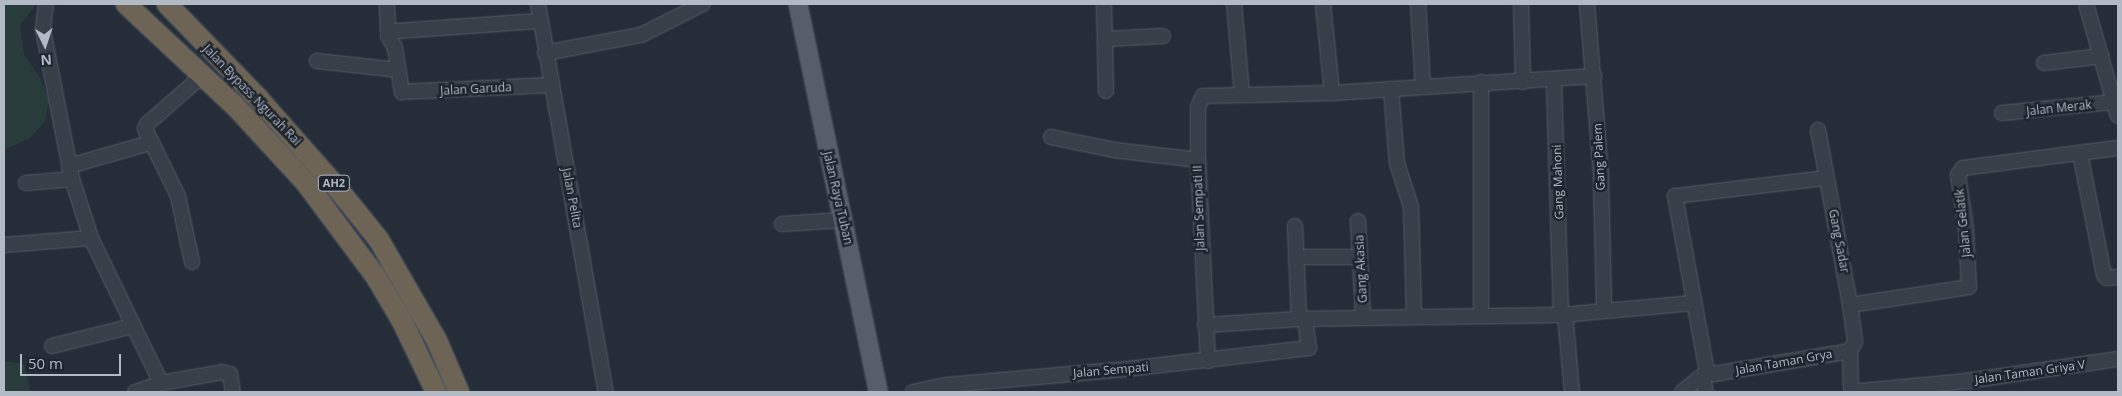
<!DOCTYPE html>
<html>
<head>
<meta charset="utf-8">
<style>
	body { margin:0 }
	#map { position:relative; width:2122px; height:396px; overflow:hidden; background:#242d38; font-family:"Open Sans",sans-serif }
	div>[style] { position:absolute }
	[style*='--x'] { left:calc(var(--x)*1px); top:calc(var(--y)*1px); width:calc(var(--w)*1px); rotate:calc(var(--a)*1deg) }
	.green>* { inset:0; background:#293c3c }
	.roads { filter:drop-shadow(0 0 1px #555d67) drop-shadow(0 0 1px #555d67) }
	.minor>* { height:14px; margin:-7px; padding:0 7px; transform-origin:7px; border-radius:7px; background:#373f49 }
	.major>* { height:18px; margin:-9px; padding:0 9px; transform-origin:9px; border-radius:9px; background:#555e69 }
	.highway>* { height:20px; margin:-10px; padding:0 10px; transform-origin:10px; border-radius:10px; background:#6e6455 }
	span { translate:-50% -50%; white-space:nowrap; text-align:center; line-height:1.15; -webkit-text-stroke:5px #1d242e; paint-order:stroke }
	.shield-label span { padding:1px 4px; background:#1d242e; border:1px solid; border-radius:4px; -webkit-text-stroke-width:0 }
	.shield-label { font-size:11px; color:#b2bac5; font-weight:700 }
	.street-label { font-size:12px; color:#b2bac5 }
	.frame { position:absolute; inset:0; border:5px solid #b2bac5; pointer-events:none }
	.north { position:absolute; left:20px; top:20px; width:50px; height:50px; -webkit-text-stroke:4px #1d242e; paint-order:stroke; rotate:176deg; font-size:14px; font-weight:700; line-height:20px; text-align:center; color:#b2bac5 }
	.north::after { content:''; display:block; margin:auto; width:18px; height:22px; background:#b2bac5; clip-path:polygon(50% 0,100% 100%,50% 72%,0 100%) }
	.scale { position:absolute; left:20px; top:354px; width:101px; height:22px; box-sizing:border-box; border:2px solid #b2bac5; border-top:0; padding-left:6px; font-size:15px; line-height:18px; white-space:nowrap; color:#b2bac5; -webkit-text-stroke:4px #1d242e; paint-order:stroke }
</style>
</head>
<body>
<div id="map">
	<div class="green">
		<i style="clip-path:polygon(4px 4px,37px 4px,20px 25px,24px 54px,40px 78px,49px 101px,45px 121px,30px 138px,4px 150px)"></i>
		<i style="clip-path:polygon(4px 361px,24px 364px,31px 392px,4px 392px)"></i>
	</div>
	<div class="roads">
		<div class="minor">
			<i style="--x:46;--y:4;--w:26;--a:97"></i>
			<i style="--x:43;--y:30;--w:152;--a:79"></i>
			<i style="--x:72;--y:179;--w:62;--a:72.1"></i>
			<i style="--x:91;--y:238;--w:161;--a:64.2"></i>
			<i style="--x:387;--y:4;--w:32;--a:88"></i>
			<i style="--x:388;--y:36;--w:14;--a:60"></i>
			<i style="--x:395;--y:48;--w:45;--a:81"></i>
			<i style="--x:402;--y:92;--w:149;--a:-2.7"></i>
			<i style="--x:538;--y:4;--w:394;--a:80.1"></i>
			<i style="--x:1104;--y:4;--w:87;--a:88.7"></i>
			<i style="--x:1234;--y:4;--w:90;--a:84.9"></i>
			<i style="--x:1323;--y:4;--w:89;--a:84.2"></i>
			<i style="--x:1418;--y:4;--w:82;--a:86.5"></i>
			<i style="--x:1521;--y:4;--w:78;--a:88.5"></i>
			<i style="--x:1587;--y:4;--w:172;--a:85.3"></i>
			<i style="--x:1601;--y:175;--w:136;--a:88.7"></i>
			<i style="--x:2086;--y:4;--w:116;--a:74.1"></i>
			<i style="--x:397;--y:31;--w:142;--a:-4"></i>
			<i style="--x:1106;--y:39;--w:57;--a:-3"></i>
			<i style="--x:545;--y:53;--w:98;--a:-10.6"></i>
			<i style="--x:641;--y:35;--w:69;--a:-26.6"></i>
			<i style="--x:317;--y:61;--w:81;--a:6.3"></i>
			<i style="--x:2044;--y:63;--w:58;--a:-6.9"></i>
			<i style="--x:1554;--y:81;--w:234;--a:88.3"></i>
			<i style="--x:1481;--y:82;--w:233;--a:90"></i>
			<i style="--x:1391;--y:89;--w:74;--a:85.4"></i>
			<i style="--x:1397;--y:163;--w:46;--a:72.3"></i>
			<i style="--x:1411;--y:207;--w:109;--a:88.4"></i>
			<i style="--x:2002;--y:113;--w:114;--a:-5.6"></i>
			<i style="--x:1818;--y:130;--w:178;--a:79.6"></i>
			<i style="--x:1850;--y:305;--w:37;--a:82"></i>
			<i style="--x:1855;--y:342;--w:10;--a:119"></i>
			<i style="--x:1051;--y:137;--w:64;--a:11.7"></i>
			<i style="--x:1114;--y:150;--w:85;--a:6.8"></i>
			<i style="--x:2080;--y:153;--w:124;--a:78.9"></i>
			<i style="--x:2104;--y:275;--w:4;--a:45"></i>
			<i style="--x:2107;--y:278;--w:11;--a:-5"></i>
			<i style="--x:69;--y:166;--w:84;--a:-15.9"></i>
			<i style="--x:26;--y:183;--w:46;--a:-5"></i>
			<i style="--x:1358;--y:221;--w:97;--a:87"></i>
			<i style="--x:782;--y:224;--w:61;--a:-3.8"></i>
			<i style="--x:1295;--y:226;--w:93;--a:87.5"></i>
			<i style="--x:1299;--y:319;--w:262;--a:-0.9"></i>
			<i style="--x:1561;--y:315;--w:133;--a:-5.2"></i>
			<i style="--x:4;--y:245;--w:87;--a:-4.6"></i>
			<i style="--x:1297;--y:257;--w:63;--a:0"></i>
			<i style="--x:192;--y:262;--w:67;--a:-102"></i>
			<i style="--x:178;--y:196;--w:75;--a:-116.2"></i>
			<i style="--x:145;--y:129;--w:5;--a:-68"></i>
			<i style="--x:147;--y:124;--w:73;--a:-41.1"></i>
			<i style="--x:1850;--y:305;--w:120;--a:-8.6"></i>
			<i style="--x:1969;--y:287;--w:58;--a:-93"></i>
			<i style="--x:1966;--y:229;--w:55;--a:-98.4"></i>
			<i style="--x:1958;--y:175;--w:9;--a:-54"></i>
			<i style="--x:1963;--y:168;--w:156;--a:-7.4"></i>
			<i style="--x:1565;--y:314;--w:78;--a:84.9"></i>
			<i style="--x:1205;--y:325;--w:94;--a:-3.7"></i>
			<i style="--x:52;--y:346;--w:83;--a:-13.9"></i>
			<i style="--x:1850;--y:351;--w:41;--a:88.6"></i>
			<i style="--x:1208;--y:361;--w:201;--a:-92.8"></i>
			<i style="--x:1198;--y:160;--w:53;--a:-90"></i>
			<i style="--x:1198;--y:107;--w:12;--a:-66"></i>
			<i style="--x:1203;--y:96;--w:129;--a:-1.3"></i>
			<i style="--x:1332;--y:93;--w:263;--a:-3.7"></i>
			<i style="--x:1707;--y:372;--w:179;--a:-100.3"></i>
			<i style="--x:1675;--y:196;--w:152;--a:-6.8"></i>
			<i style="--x:1707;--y:372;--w:7;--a:16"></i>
			<i style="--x:1714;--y:374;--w:138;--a:-9.6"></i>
			<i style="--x:1703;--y:377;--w:15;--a:79"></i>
			<i style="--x:135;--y:392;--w:28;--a:-19"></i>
			<i style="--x:161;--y:383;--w:62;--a:-10.2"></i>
			<i style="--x:222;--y:372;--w:8;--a:14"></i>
			<i style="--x:230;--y:374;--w:18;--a:81"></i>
			<i style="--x:913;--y:392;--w:35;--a:-12"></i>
			<i style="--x:947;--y:385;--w:181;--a:-5.1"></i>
			<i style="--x:1127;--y:369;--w:183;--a:-6.6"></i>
			<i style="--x:1309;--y:348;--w:29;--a:-98"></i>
			<i style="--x:1682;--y:392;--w:32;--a:-39"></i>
			<i style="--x:1851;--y:392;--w:117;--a:-5.4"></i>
			<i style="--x:1967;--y:381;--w:153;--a:-8.3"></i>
		</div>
		<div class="major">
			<i style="--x:798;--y:4;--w:396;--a:78.3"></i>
		</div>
		<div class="highway">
			<i style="--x:126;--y:4;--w:152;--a:43.1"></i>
			<i style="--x:237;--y:108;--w:102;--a:47.4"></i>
			<i style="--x:306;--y:183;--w:117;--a:53.3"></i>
			<i style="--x:376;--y:277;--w:51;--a:59.4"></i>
			<i style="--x:402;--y:321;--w:79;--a:64.4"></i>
			<i style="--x:167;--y:4;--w:132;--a:45.9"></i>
			<i style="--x:259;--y:99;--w:113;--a:48.6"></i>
			<i style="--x:334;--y:184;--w:72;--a:51.2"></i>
			<i style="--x:379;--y:240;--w:116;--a:60.1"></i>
			<i style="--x:437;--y:341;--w:56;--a:66.7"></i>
		</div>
	</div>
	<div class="shield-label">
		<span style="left:334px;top:183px">AH2</span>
	</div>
	<div class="street-label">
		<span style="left:476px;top:89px;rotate:-3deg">Jalan Garuda</span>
		<span style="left:252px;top:95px;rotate:46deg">Jalan Bypass Ngurah Rai</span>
		<span style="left:2059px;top:108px;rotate:-6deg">Jalan Merak</span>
		<span style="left:1599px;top:157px;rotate:-93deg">Gang Palem</span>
		<span style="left:1558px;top:182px;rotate:-92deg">Gang Mahoni</span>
		<span style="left:572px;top:198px;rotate:79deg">Jalan Pelita</span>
		<span style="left:838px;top:198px;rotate:77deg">Jalan Raya Tuban</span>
		<span style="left:1199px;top:208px;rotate:-92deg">Jalan Sempati II</span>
		<span style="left:1963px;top:223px;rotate:-96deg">Jalan Gelatik</span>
		<span style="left:1839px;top:241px;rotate:79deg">Gang Sadar</span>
		<span style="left:1361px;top:269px;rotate:-93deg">Gang Akasia</span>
		<span style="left:1784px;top:362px;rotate:-10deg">Jalan Taman Grya</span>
		<span style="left:1111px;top:370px;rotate:-5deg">Jalan Sempati</span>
		<span style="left:2030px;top:372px;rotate:-8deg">Jalan Taman Griya V</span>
	</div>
	<div class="frame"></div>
	<div class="north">N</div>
	<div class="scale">50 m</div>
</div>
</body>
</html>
